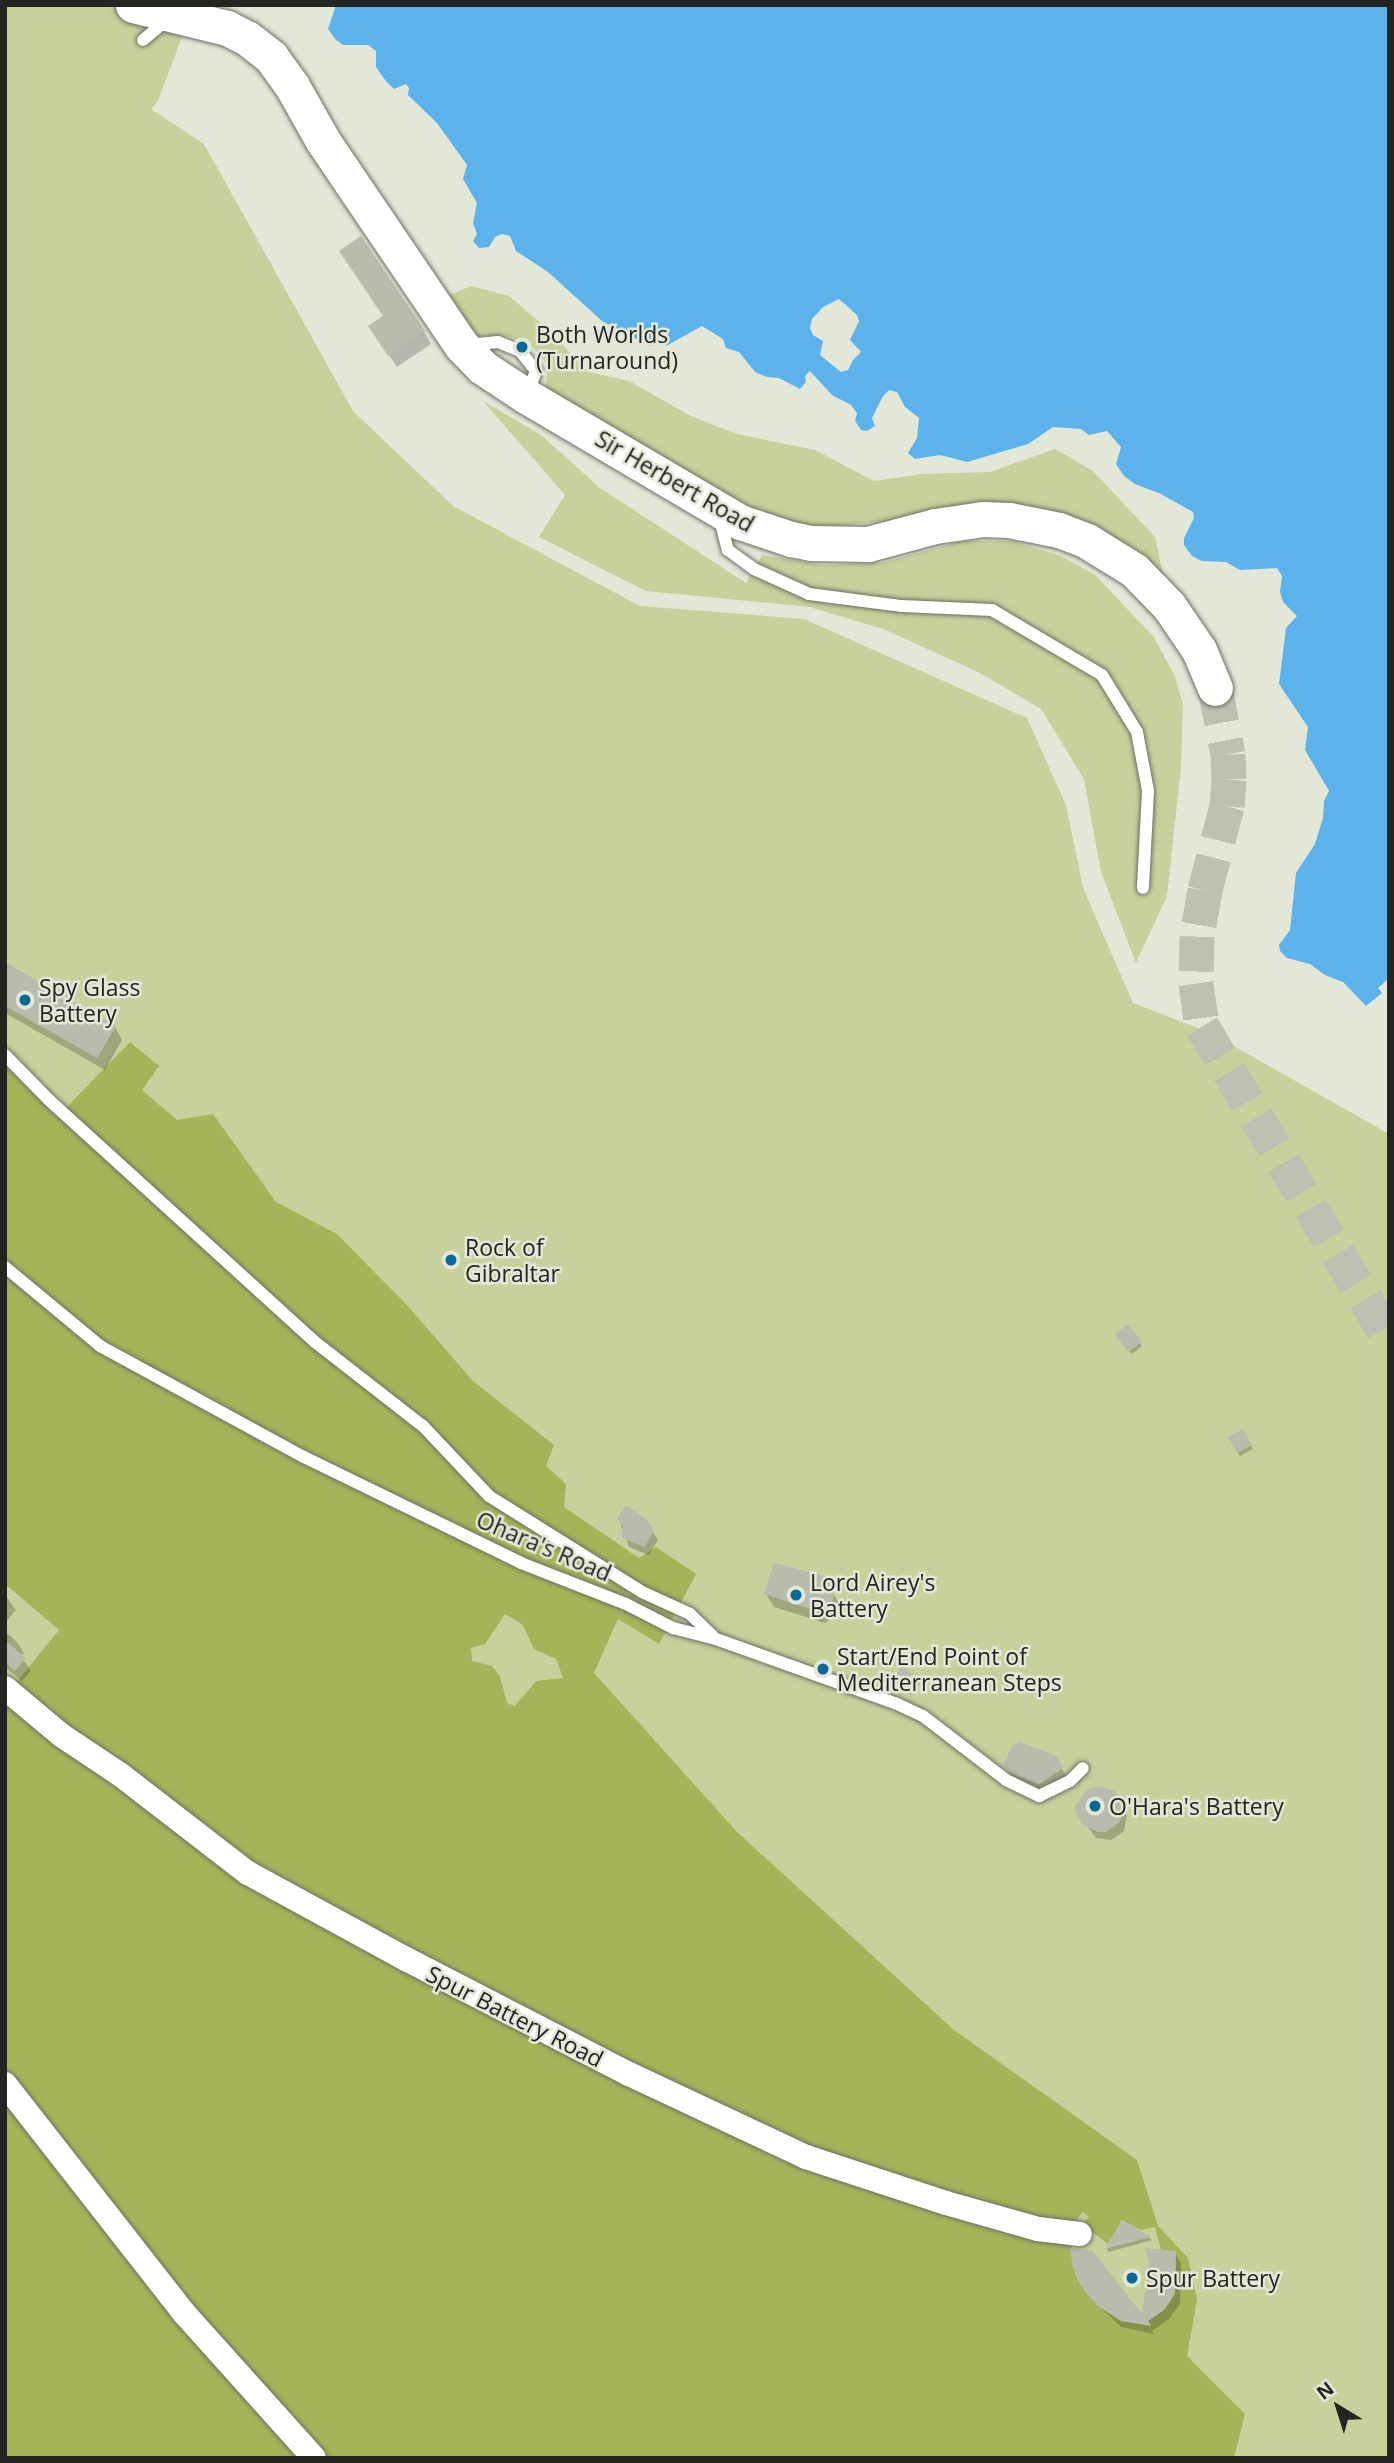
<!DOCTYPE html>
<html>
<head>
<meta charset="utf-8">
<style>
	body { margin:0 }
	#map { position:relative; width:1394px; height:2463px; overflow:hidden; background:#e3e7d7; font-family:"Open Sans",sans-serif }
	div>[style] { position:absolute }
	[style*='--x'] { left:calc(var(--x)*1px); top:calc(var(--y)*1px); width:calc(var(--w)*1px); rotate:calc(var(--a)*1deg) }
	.green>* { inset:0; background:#c6d19c }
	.forest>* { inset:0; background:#a5b459 }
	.water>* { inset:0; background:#5cb3eb }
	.shadow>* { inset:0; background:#0003 }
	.building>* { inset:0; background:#b9bcad }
	.secondary-tunnel>* { height:35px; margin-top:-17.5px; transform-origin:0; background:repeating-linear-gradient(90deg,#bdc0b2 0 35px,transparent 0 53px) }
	.roads { filter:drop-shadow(0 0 2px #6d7062) drop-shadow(0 0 2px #6d7062) }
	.service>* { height:12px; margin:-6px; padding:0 6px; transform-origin:6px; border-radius:6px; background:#fff }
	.minor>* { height:24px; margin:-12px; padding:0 12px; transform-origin:12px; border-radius:12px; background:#fff }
	.secondary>* { height:35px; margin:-17.5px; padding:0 17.5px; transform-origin:17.5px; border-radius:17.5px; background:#fff }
	.dots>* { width:19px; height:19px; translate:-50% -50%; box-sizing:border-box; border:4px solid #e3e7d7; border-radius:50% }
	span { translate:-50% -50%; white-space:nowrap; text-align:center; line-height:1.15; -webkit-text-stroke:5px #e3e7d7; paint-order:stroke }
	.poi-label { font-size:23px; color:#242520 }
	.left { translate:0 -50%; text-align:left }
	.street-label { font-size:23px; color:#242520 }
	.frame { position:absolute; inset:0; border:7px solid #242520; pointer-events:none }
	.north { position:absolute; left:1303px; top:2372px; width:70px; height:70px; -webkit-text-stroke:5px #e3e7d7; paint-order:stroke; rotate:322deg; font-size:19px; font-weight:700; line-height:28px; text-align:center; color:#242520 }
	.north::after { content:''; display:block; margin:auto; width:24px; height:32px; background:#242520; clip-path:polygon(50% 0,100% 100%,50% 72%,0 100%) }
</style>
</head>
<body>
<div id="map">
	<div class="green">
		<i style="clip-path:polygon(5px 5px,194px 5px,158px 101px,151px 109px,204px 144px,353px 411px,453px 506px,640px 606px,804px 619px,1027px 718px,1066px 805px,1083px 888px,1133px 1003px,1211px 1033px,1389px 1134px,1389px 2458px,5px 2458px)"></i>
		<i style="clip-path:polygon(471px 286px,509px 296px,544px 326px,589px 372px,629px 381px,691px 416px,737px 434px,815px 450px,874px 481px,922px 474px,990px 472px,1055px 449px,1093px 471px,1155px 537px,1165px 583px,1056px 512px,981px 502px,889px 520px,810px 530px,743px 509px,545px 393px,548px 365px,529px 343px,503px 335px,472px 337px,445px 297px)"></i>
		<i style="clip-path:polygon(483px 401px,541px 435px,600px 488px,746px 583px,762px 555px,823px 565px,881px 563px,963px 541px,1012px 541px,1061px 556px,1095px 575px,1153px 636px,1174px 674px,1183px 704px,1181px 767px,1167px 896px,1136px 963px,1101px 872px,1084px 779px,1041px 709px,980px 673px,886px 630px,810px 607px,646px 591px,539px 537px,565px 495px)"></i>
	</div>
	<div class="forest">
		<i style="clip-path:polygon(evenodd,130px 1042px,159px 1066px,142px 1090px,177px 1120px,213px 1114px,276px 1202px,337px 1234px,405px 1303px,473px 1381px,554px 1445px,546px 1466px,566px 1484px,564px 1507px,639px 1558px,656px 1547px,696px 1574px,659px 1644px,618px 1619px,594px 1673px,737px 1832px,954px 2030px,1137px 2160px,1158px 2226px,1188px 2258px,1197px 2300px,1187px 2356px,1245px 2414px,1234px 2458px,5px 2458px,5px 1696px,59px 1630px,5px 1584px,5px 1065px,57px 1117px,130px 1042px,505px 1614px,523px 1625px,534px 1649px,556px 1659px,563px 1678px,536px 1681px,515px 1706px,507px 1703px,500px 1676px,492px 1666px,472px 1661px,471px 1648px,485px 1644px,505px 1614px,130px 1042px,1083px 2212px,1089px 2217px,1082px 2224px,1108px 2244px,1122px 2220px,1141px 2230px,1155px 2227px,1161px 2250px,1176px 2252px,1175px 2294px,1158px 2315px,1135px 2323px,1121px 2321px,1098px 2306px,1084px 2290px,1076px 2276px,1071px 2252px,1077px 2219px,1083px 2212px)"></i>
	</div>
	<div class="water">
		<i style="clip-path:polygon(evenodd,336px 5px,1389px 5px,1389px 978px,1378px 988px,1382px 993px,1366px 1006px,1343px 982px,1325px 975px,1310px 964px,1287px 958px,1280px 951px,1279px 945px,1290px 930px,1296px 873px,1315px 844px,1323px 818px,1324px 801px,1329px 791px,1305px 750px,1308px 727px,1279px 684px,1286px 628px,1297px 616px,1283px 602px,1280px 592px,1282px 576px,1277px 568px,1240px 570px,1226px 562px,1202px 561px,1192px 556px,1184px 545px,1184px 538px,1194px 518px,1193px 512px,1161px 494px,1135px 484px,1124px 476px,1116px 464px,1121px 447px,1107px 431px,1089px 435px,1081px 429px,1053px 427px,1028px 444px,967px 462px,940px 455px,915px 459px,908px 453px,917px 438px,919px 418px,905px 407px,897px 392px,889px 390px,883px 396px,872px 418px,875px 426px,867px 431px,861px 430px,855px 421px,857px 413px,851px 405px,832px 395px,810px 371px,805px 376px,806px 382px,800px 389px,779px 378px,767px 377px,755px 372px,739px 352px,726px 348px,723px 339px,702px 326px,666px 346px,661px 340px,650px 346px,602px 321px,548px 272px,516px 251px,510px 236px,502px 234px,495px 237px,489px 247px,479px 248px,473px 241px,477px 234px,473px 223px,477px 203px,463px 179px,467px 165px,437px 123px,408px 95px,409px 88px,406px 84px,394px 89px,385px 80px,376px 67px,376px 51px,368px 45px,343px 45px,336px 40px,328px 29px,336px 5px,839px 299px,857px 315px,859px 321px,850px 340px,861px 352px,853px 360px,848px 370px,841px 372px,820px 355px,823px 341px,813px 335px,810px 328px,812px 319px,823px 307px,839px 299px)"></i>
	</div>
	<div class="shadow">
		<i style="clip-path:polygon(424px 331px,431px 344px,397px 367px,378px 339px)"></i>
		<i style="clip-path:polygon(5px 964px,115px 1027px,122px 1040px,105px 1070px,5px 1013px)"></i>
		<i style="clip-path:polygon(1119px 1338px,1140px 1343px,1142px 1346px,1132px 1354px)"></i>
		<i style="clip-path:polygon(1243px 1431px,1253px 1449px,1240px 1456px,1230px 1438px)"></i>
		<i style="clip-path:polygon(619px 1519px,646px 1521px,658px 1540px,649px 1555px,629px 1547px)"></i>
		<i style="clip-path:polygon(823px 1577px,840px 1605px,839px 1613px,825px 1623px,774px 1607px,766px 1594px)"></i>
		<i style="clip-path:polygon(5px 1595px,16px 1610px,5px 1623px)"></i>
		<i style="clip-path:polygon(5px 1631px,17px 1642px,24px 1653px,21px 1656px,31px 1671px,22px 1681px,5px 1667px)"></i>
		<i style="clip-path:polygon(894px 1680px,917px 1680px,919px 1684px,911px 1695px)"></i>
		<i style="clip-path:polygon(1055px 1758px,1067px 1777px,1044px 1792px,1012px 1777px,1005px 1764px)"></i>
		<i style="clip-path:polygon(1119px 1799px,1127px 1815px,1124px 1831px,1111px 1840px,1096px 1838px,1081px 1817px)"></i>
		<i style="clip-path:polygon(1123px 2222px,1150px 2238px,1152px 2240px,1108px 2252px,1107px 2249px)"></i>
		<i style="clip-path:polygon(1175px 2253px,1181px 2263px,1180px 2304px,1169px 2319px,1152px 2331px,1154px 2334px,1121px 2327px,1092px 2299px,1085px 2289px,1143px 2318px)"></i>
	</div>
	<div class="building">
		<i style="clip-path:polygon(361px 236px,425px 331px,388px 356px,368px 326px,383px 316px,339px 251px)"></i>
		<i style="clip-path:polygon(5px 962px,116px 1026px,97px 1058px,5px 1006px)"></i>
		<i style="clip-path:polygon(1128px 1324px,1142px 1342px,1128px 1352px,1115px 1334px)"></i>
		<i style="clip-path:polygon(1243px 1429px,1252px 1445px,1237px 1453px,1228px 1437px)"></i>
		<i style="clip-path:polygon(626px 1505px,647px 1520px,654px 1530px,645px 1547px,622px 1538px,623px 1526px,617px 1519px)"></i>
		<i style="clip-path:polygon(774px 1563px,825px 1576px,834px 1590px,833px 1600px,817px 1611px,764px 1594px)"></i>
		<i style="clip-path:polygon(5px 1640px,26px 1658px,15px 1671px,5px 1662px)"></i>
		<i style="clip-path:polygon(902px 1666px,919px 1679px,908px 1693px,892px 1680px)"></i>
		<i style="clip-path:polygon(1020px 1742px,1056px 1756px,1063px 1768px,1039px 1784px,1011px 1773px,1003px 1764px,1013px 1745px)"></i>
		<i style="clip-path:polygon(1099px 1786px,1115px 1791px,1123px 1805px,1120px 1822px,1106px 1832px,1098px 1832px,1083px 1825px,1074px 1808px,1086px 1790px)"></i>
		<i style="clip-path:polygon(1122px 2220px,1151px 2237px,1105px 2249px)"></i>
		<i style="clip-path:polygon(1070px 2248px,1093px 2251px,1142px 2314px,1149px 2262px,1145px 2248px,1176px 2251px,1175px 2294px,1164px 2310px,1148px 2321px,1151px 2326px,1121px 2321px,1098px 2306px,1084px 2290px,1073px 2268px)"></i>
	</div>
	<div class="secondary-tunnel">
		<i style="--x:1215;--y:688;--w:67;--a:78.9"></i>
		<i style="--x:1228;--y:754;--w:25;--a:88"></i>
		<i style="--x:1229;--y:779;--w:27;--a:94"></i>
		<i style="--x:1227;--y:806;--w:87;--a:104.7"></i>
		<i style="--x:1205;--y:890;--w:47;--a:99.9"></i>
		<i style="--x:1197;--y:936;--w:47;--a:91.2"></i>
		<i style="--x:1196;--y:983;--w:43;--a:82.1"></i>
		<i style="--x:1202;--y:1026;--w:364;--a:59.1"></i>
	</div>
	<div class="roads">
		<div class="service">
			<i style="--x:143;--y:40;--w:34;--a:-40"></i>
			<i style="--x:469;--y:345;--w:29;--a:-6"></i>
			<i style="--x:498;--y:342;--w:24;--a:22"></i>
			<i style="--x:520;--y:351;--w:26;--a:51"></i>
			<i style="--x:536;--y:371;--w:25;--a:111"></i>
			<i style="--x:720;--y:519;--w:32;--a:76"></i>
			<i style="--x:728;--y:550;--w:32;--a:36"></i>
			<i style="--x:754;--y:569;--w:60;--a:24.4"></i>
			<i style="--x:809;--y:594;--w:94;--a:7.4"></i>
			<i style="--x:902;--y:606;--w:90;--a:2.5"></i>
			<i style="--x:992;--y:610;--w:128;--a:30.6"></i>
			<i style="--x:1102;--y:675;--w:67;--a:58.4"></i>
			<i style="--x:1137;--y:732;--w:60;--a:79.4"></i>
			<i style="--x:1148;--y:791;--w:97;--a:93"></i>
			<i style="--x:5;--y:1055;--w:63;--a:45.6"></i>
			<i style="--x:49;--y:1100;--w:360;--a:42.3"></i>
			<i style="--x:315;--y:1342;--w:137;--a:37.9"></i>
			<i style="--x:423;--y:1426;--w:96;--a:46.7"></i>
			<i style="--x:489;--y:1496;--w:181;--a:32.1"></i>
			<i style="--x:642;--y:1592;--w:53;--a:24.6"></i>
			<i style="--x:690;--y:1614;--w:32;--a:44"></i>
			<i style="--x:5;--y:1267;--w:124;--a:39.7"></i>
			<i style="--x:100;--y:1346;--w:232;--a:28.6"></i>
			<i style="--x:304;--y:1457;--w:242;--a:26"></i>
			<i style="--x:521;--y:1563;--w:113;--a:21.3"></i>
			<i style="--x:626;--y:1604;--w:53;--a:27.1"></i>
			<i style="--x:673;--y:1628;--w:44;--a:14.3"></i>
			<i style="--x:716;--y:1639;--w:190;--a:19.7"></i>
			<i style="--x:895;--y:1703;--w:31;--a:25"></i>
			<i style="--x:923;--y:1716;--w:105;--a:37.6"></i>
			<i style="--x:1006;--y:1780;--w:37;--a:26"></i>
			<i style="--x:1039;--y:1796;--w:34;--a:-26"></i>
			<i style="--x:1070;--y:1781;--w:18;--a:-45"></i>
		</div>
		<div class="minor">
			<i style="--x:5;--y:1688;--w:73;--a:40"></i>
			<i style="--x:61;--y:1735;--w:72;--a:33.7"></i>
			<i style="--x:121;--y:1775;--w:160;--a:37.7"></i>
			<i style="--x:248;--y:1873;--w:180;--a:28.6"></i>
			<i style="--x:406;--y:1959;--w:251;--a:27.3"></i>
			<i style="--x:629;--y:2074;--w:195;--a:25.1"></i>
			<i style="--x:806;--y:2157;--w:147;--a:18.2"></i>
			<i style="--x:946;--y:2203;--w:96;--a:15.8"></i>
			<i style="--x:1038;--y:2229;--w:42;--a:6.8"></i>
			<i style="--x:5;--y:2084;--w:289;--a:52"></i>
			<i style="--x:183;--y:2312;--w:196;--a:48.1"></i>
		</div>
		<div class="secondary">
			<i style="--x:133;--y:5;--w:97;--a:13.7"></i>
			<i style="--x:227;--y:28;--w:22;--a:27"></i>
			<i style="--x:247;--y:38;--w:31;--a:38"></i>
			<i style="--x:271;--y:57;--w:36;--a:54"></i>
			<i style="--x:292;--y:86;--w:63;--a:60.6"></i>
			<i style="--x:323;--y:141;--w:248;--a:55.9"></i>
			<i style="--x:462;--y:346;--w:29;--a:46"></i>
			<i style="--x:482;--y:367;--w:53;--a:33.4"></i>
			<i style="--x:526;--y:396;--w:248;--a:30.5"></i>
			<i style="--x:740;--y:522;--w:54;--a:18.4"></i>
			<i style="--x:791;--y:539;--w:20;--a:11"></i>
			<i style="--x:811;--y:543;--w:57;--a:1"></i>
			<i style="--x:868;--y:544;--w:69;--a:-15"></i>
			<i style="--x:935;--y:526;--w:49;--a:-8.3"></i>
			<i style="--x:983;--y:519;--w:26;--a:2"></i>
			<i style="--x:1009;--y:520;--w:51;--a:11.3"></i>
			<i style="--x:1059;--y:530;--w:30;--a:21"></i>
			<i style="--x:1087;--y:541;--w:55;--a:31.7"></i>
			<i style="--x:1134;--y:570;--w:50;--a:45.8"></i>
			<i style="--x:1169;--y:606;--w:53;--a:55.7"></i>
			<i style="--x:1199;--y:650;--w:41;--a:67.2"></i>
		</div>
	</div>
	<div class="dots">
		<i style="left:522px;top:347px;background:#0a6897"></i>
		<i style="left:25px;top:1000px;background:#0a6897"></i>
		<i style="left:451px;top:1260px;background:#0a6897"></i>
		<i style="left:796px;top:1595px;background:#0a6897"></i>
		<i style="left:823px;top:1669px;background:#0a6897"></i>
		<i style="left:1095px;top:1806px;background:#0a6897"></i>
		<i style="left:1132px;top:2278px;background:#0a6897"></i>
	</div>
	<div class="poi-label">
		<span class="left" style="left:536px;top:347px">Both Worlds<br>(Turnaround)</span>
		<span class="left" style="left:39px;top:1000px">Spy Glass<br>Battery</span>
		<span class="left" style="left:465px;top:1260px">Rock of<br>Gibraltar</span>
		<span class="left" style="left:810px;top:1595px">Lord Airey's<br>Battery</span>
		<span class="left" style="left:837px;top:1669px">Start/End Point of<br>Mediterranean Steps</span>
		<span class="left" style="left:1109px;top:1806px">O'Hara's Battery</span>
		<span class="left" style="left:1146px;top:2278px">Spur Battery</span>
	</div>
	<div class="street-label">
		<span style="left:675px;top:481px;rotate:30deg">Sir Herbert Road</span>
		<span style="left:544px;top:1546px;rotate:23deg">Ohara's Road</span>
		<span style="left:515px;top:2016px;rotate:27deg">Spur Battery Road</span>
	</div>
	<div class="frame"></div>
	<div class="north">N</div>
</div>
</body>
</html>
